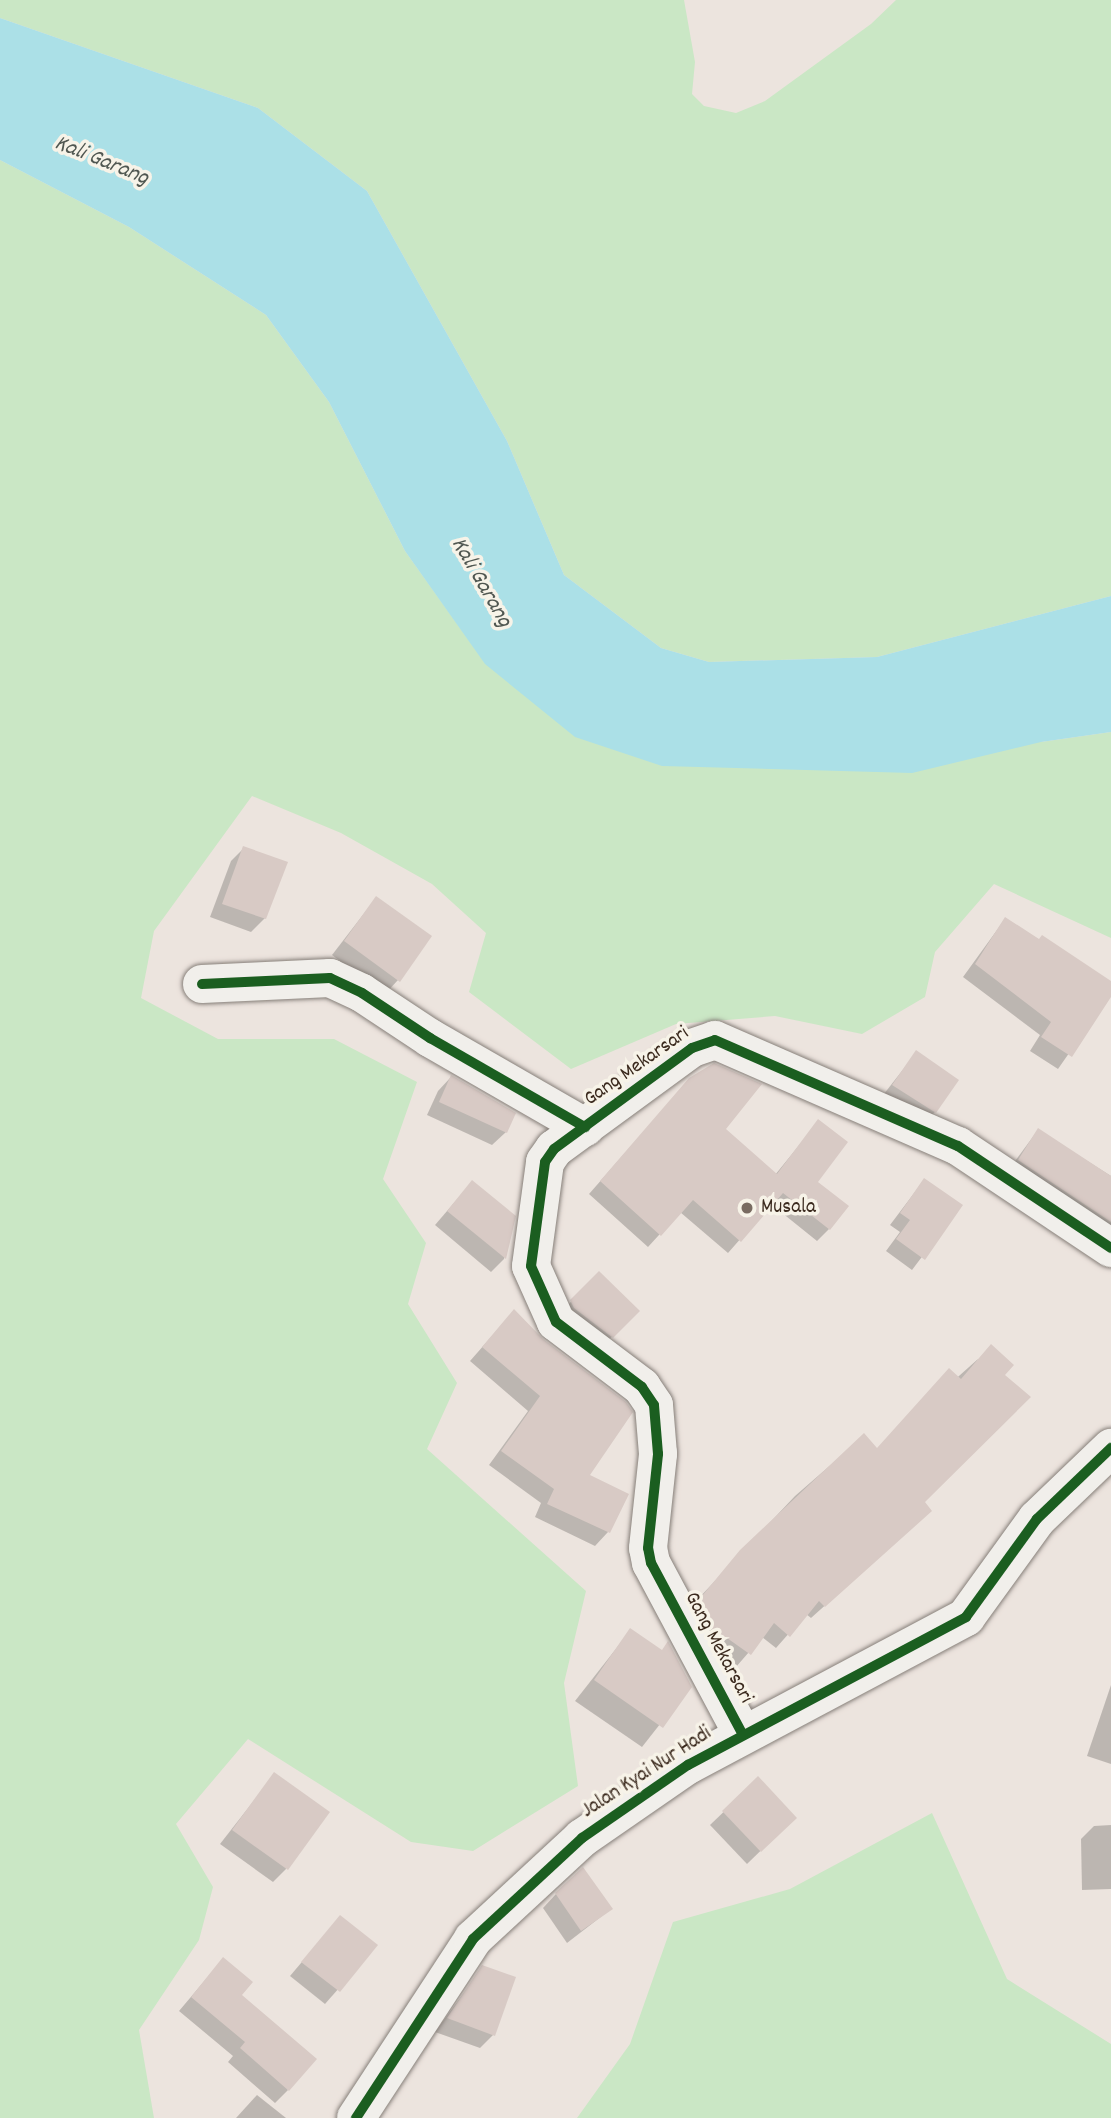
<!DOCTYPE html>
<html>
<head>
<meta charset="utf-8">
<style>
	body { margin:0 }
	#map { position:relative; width:1111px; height:2118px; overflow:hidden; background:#ece4de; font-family:Dekko,sans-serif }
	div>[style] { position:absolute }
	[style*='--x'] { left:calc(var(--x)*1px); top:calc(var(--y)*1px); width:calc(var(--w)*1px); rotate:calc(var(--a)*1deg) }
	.green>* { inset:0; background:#cae7c5 }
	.water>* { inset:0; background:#abe0e7 }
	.shadow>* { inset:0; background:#0003 }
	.building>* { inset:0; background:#d8cac5 }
	.roads { filter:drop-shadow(0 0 2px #867f79) drop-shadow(0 0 2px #867f79) }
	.minor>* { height:38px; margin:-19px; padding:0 19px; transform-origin:19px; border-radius:19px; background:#f1efeb }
	.cycleway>* { height:10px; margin:-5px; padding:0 5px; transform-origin:5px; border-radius:5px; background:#1b5e20 }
	.dots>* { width:19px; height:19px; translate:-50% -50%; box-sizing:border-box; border:4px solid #f7f3e8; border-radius:50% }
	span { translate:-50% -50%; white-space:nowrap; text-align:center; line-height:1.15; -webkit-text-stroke:7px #f7f3e8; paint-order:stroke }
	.street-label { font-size:21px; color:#3b2a1e }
	.poi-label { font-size:21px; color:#3b2a1e }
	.left { translate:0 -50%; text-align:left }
	.water-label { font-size:23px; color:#505751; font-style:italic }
</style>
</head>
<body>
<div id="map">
	<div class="green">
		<i style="clip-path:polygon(0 0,684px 0,695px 62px,692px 94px,704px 106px,736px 113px,765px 101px,871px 24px,896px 0,1111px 0,1111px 596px,877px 657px,709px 662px,661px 648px,564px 575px,507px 441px,367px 191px,258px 108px,0 18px)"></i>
		<i style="clip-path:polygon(0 160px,129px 227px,266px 315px,329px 402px,405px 551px,485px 663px,1041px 742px,1111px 732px,1111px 938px,994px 884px,935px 952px,925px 997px,862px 1034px,775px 1016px,676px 1024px,571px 1069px,469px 992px,486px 933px,432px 884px,341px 833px,252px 796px,154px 931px,141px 998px,218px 1039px,334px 1039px,417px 1082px,383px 1179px,426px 1243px,408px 1304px,457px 1383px,427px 1449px,586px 1591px,564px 1683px,578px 1786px,473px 1851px,411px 1842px,248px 1739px,176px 1824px,213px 1887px,199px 1940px,139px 2030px,154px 2118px,0 2118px)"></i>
		<i style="clip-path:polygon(932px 1813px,1007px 1979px,1111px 2044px,1111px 2118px,577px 2118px,630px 2044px,673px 1922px,790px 1889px)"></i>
	</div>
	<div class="water">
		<i style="clip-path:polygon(0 18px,258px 108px,367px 191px,507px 441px,564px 575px,661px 648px,709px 662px,877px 657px,1111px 596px,1111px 732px,1041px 742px,912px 773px,662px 766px,575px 737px,485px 664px,405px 551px,329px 402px,266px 315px,129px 227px,0 160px)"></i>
	</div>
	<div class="shadow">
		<i style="clip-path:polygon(244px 848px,265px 918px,251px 932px,210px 917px,231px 861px)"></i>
		<i style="clip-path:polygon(376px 898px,398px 980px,385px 994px,332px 955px)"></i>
		<i style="clip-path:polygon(1005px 919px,1111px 983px,1111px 993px,1058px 1069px,1030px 1051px,1040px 1035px,963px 977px)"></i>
		<i style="clip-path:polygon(916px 1053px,935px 1112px,922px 1125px,880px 1099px)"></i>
		<i style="clip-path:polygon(451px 1077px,506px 1132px,492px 1145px,427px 1115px,438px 1091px)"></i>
		<i style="clip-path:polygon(690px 1079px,724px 1129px,775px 1175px,818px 1122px,816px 1182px,829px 1229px,817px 1241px,771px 1204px,728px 1253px,680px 1212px,648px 1247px,589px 1194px)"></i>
		<i style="clip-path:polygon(1038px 1130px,1111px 1176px,1111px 1243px,1007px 1172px)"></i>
		<i style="clip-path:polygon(924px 1180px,961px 1205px,912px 1270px,886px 1251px,900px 1232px,890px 1225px)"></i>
		<i style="clip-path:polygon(472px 1182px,514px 1216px,504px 1259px,491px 1272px,435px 1225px)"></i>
		<i style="clip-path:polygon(599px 1273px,637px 1311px,599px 1350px,558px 1315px)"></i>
		<i style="clip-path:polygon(514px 1311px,587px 1476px,627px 1494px,608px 1532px,595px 1546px,535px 1517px,541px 1503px,489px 1465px,528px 1411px,470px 1361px)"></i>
		<i style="clip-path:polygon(978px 1359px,917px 1523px,811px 1618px,806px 1614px,776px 1648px,762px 1637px,736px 1667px,714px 1650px,685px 1616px,697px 1600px,795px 1496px,864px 1436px,876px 1450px)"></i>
		<i style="clip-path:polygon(630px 1631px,690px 1686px,642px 1747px,575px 1701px)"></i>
		<i style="clip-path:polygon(1111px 1685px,1111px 1764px,1087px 1756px)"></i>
		<i style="clip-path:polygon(274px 1775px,286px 1869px,273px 1882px,220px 1844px)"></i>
		<i style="clip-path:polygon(758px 1779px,781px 1831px,747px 1864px,710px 1825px)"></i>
		<i style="clip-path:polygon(1111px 1825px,1111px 1889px,1082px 1890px,1081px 1839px,1094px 1826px)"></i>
		<i style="clip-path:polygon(556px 1894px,611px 1909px,567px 1943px,543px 1908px)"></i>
		<i style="clip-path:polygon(340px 1917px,376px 1946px,325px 2004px,290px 1976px)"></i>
		<i style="clip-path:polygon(223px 1959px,288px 2090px,275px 2103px,228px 2062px,233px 2056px,179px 2011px)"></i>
		<i style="clip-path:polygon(483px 1967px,493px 2035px,480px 2048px,435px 2032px)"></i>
		<i style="clip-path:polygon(257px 2095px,286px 2118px,236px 2118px)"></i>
	</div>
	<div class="building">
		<i style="clip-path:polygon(243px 846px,288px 862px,266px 919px,222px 904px)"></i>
		<i style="clip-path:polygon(376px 896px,432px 936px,400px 982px,344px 941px)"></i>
		<i style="clip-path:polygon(1005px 917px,1039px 939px,1042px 935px,1111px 981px,1111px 997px,1072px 1057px,1041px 1037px,1051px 1022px,975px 964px)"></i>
		<i style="clip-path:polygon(916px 1050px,959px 1080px,936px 1113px,892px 1085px)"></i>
		<i style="clip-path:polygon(714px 1063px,762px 1084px,726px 1129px,777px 1174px,818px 1119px,848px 1142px,818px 1182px,849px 1206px,830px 1230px,783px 1193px,741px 1242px,693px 1200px,661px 1236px,600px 1181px,689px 1078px)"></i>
		<i style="clip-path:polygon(451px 1075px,516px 1113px,507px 1133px,439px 1102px)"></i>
		<i style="clip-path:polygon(1038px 1128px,1111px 1176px,1111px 1222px,1018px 1160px)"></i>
		<i style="clip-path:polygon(924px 1178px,963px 1205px,925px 1260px,896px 1239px,910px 1220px,900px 1213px)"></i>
		<i style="clip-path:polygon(472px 1180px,516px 1216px,506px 1259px,447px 1211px)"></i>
		<i style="clip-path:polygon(599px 1271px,640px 1311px,613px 1338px,574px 1308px,570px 1300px)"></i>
		<i style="clip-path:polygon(514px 1309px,543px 1339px,626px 1402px,633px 1412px,590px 1475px,629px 1494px,610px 1533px,547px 1504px,554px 1489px,501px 1451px,540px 1396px,482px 1347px)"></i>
		<i style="clip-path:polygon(991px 1344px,1014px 1365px,1005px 1375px,1031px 1397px,925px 1502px,932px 1511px,825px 1607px,819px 1601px,790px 1637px,774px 1623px,751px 1655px,727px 1638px,720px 1646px,697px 1602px,740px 1550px,864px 1433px,877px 1448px,949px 1368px,961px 1379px)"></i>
		<i style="clip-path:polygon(630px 1628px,662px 1650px,668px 1641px,692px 1687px,663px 1728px,594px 1680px)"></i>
		<i style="clip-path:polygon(274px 1772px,330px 1812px,288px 1870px,232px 1830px)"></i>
		<i style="clip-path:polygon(758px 1776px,797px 1818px,761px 1852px,722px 1811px)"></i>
		<i style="clip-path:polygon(583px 1867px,613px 1909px,581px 1931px,555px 1893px)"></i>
		<i style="clip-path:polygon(340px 1915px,378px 1945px,340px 1992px,301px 1962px)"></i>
		<i style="clip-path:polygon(223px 1957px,253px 1982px,242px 1995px,317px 2059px,289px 2091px,240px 2048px,245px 2042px,191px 1997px)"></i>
		<i style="clip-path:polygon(482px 1965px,516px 1977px,495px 2036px,447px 2018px)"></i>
	</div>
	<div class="roads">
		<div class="minor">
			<i style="--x:202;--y:984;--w:128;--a:-2.7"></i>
			<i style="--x:330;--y:978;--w:35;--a:25"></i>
			<i style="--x:362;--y:993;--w:82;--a:33.5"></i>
			<i style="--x:430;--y:1038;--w:179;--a:29.9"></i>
			<i style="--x:743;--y:1735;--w:195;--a:-118.1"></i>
			<i style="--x:651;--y:1563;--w:15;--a:-101"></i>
			<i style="--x:648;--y:1548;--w:95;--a:-83.9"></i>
			<i style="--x:658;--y:1454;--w:49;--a:-94.7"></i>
			<i style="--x:654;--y:1405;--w:22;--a:-124"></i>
			<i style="--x:642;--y:1387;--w:108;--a:-142.9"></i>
			<i style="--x:556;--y:1322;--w:61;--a:-114.1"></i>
			<i style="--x:531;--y:1266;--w:105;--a:-82.3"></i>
			<i style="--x:545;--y:1162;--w:16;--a:-55"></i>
			<i style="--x:554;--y:1149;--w:171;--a:-36.2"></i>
			<i style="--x:692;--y:1048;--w:24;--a:-19"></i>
			<i style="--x:715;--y:1040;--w:265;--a:23.6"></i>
			<i style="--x:958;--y:1146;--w:184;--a:33.7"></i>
			<i style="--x:356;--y:2118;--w:214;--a:-56.8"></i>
			<i style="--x:473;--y:1939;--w:149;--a:-42.8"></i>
			<i style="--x:582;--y:1838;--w:129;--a:-34.6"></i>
			<i style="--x:688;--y:1765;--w:315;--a:-28"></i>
			<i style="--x:966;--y:1617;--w:121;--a:-54.1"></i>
			<i style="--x:1037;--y:1519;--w:103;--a:-43.8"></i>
		</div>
	</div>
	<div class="cycleway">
		<i style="--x:202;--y:984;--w:128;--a:-2.7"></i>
		<i style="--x:330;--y:978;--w:35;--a:25"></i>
		<i style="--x:362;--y:993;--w:82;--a:33.5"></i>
		<i style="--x:430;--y:1038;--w:179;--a:29.9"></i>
		<i style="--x:743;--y:1735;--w:195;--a:-118.1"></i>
		<i style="--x:651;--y:1563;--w:15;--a:-101"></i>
		<i style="--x:648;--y:1548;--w:95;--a:-83.9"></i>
		<i style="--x:658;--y:1454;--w:49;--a:-94.7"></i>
		<i style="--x:654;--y:1405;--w:22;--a:-124"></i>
		<i style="--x:642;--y:1387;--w:108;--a:-142.9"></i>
		<i style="--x:556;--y:1322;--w:61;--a:-114.1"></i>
		<i style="--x:531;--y:1266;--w:105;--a:-82.3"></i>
		<i style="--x:545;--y:1162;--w:16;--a:-55"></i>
		<i style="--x:554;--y:1149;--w:171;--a:-36.2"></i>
		<i style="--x:692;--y:1048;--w:24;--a:-19"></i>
		<i style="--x:715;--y:1040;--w:265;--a:23.6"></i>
		<i style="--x:958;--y:1146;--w:184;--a:33.7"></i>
		<i style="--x:356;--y:2118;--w:214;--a:-56.8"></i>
		<i style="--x:473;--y:1939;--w:149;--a:-42.8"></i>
		<i style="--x:582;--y:1838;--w:129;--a:-34.6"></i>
		<i style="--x:688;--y:1765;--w:315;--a:-28"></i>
		<i style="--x:966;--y:1617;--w:121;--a:-54.1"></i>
		<i style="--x:1037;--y:1519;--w:103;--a:-43.8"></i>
	</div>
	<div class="dots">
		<i style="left:747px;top:1208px;background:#796b61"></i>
	</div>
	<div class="street-label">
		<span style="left:637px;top:1067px;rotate:-35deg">Gang Mekarsari</span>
		<span style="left:718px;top:1648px;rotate:62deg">Gang Mekarsari</span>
		<span style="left:647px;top:1773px;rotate:-33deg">Jalan Kyai Nur Hadi</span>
	</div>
	<div class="poi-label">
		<span class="left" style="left:761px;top:1208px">Musala</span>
	</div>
	<div class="water-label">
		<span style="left:101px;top:162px;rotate:22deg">Kali Garang</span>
		<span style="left:480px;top:583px;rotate:60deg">Kali Garang</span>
	</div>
</div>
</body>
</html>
